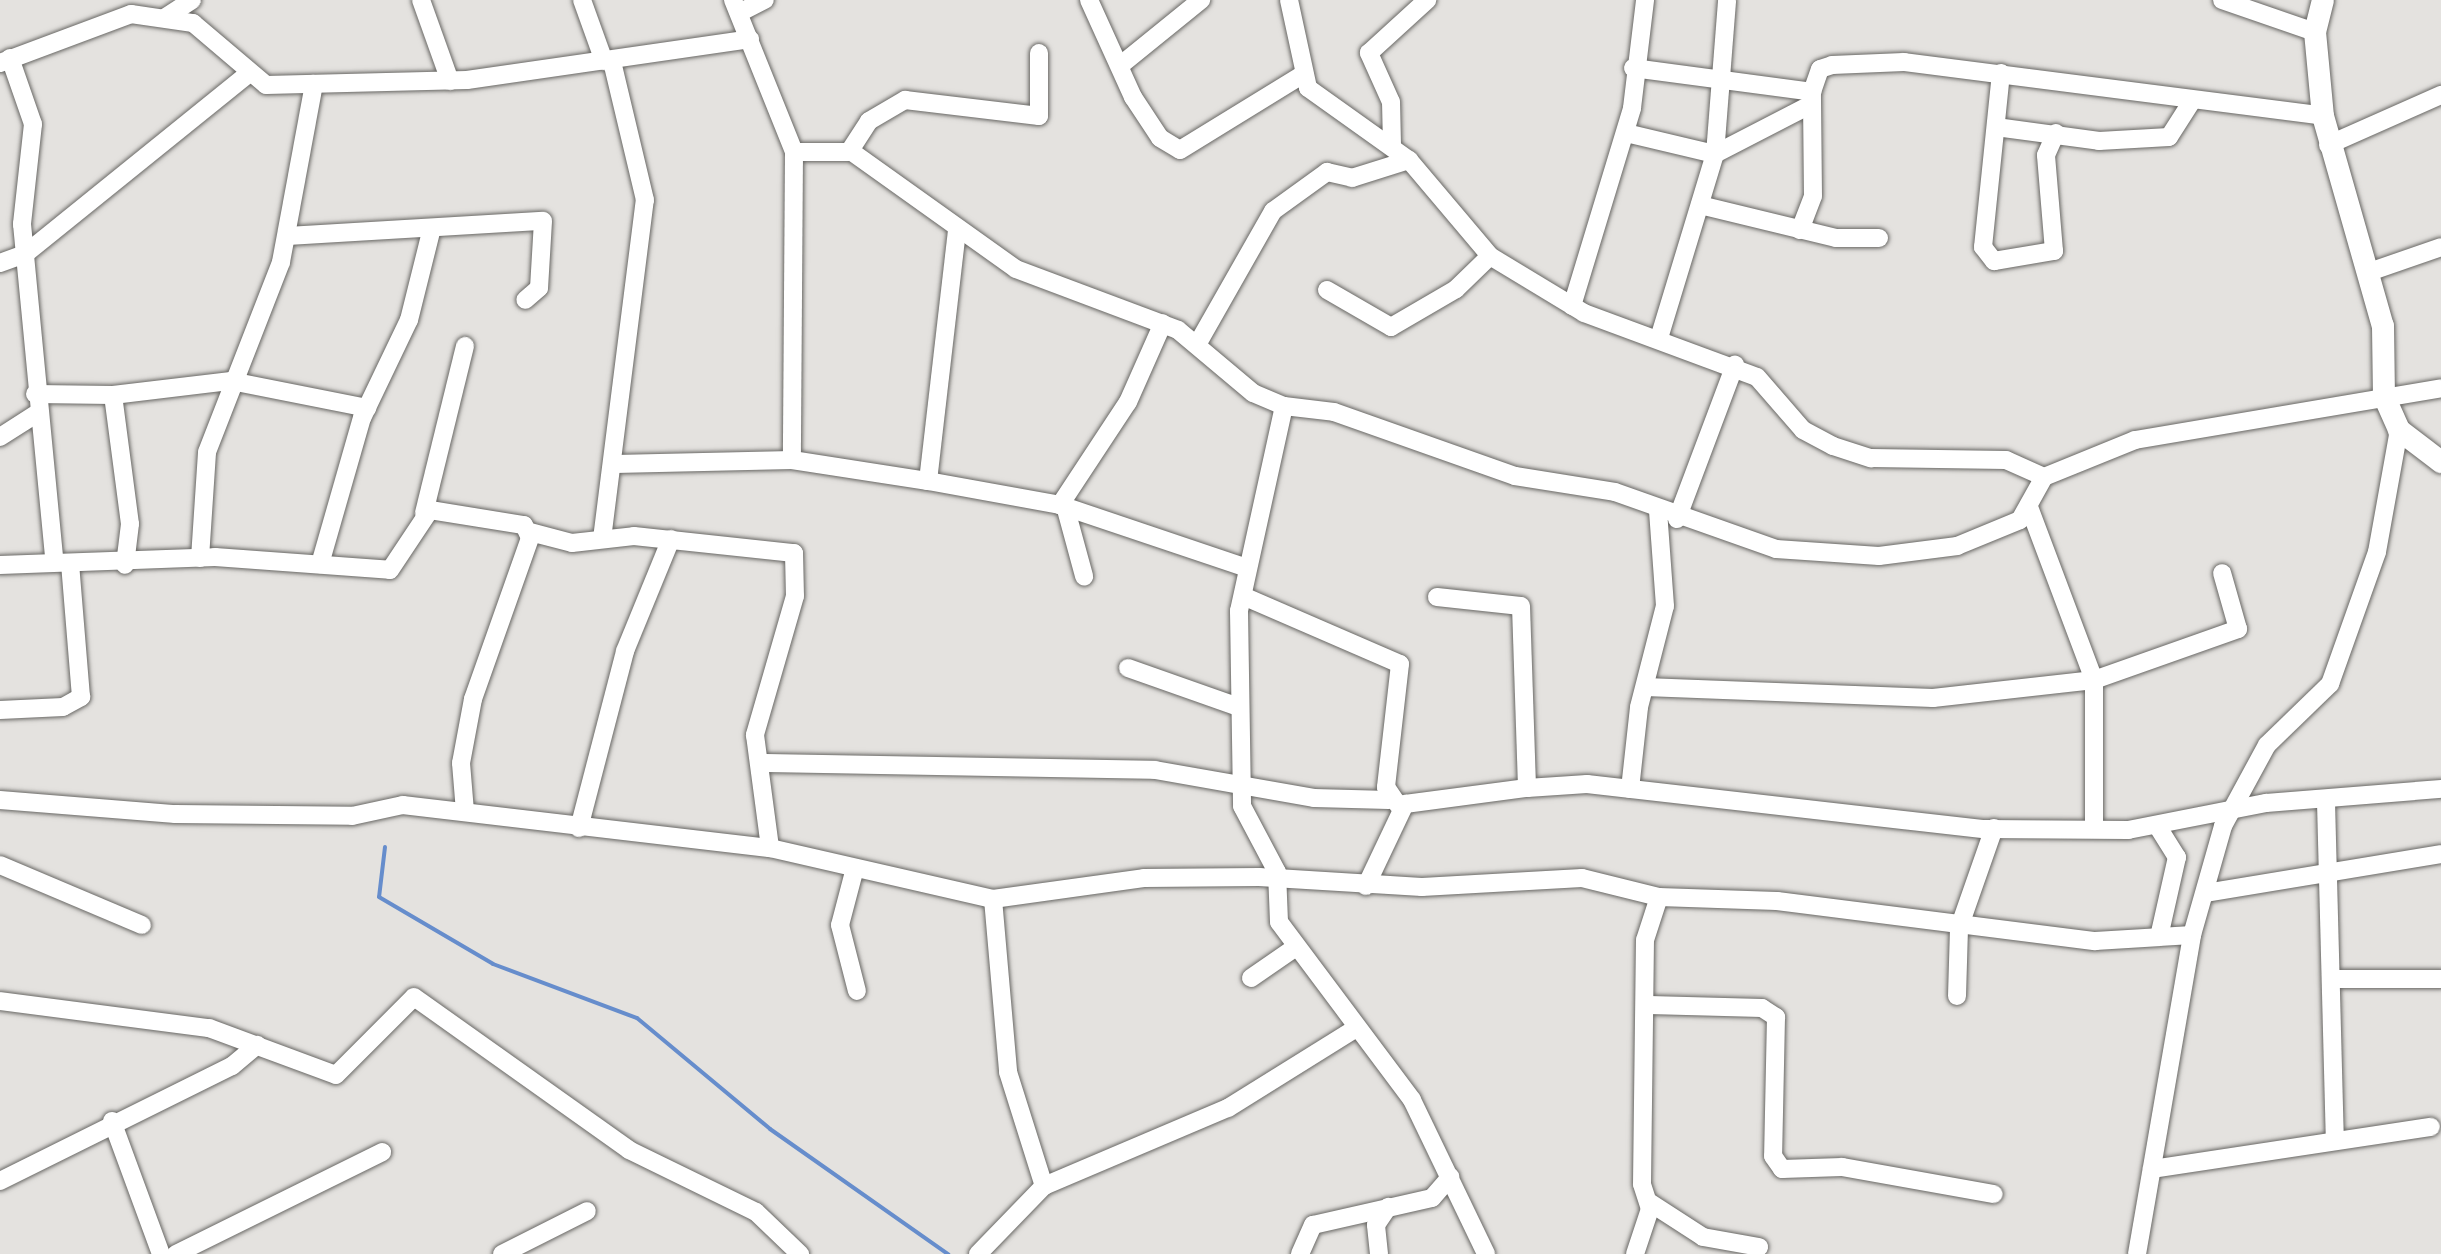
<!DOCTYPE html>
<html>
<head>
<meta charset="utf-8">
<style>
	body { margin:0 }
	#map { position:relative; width:2441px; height:1254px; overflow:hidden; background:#e4e2df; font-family:Raleway,sans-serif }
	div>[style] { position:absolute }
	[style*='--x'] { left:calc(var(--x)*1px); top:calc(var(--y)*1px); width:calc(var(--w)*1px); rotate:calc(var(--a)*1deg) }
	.stream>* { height:4px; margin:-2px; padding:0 2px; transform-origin:2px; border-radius:2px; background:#668dcc }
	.roads { filter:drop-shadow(0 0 2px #686764) drop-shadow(0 0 2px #686764) }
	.street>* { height:18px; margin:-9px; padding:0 9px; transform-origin:9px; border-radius:9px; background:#fff }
	.secondary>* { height:22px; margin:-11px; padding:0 11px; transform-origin:11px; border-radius:11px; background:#fff }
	span { translate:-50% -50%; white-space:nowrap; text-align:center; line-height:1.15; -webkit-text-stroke:10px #f1f0ec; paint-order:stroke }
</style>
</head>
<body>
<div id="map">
	<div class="stream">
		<i style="--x:385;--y:847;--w:50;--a:96.8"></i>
		<i style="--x:379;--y:897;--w:132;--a:30.4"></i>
		<i style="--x:493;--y:964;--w:154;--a:20.6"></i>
		<i style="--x:637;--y:1018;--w:173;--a:39.8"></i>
		<i style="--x:770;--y:1129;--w:218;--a:35.1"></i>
	</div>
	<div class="roads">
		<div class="street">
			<i style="--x:421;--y:0;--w:86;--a:70.3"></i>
			<i style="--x:582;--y:0;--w:65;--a:70.2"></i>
			<i style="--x:733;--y:0;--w:164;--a:68.1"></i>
			<i style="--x:794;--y:152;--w:308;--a:90.4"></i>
			<i style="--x:1089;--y:0;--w:107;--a:65.6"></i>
			<i style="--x:1133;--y:97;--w:49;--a:56.6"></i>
			<i style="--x:1160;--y:138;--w:23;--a:31"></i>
			<i style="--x:1180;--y:150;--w:143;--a:-31.6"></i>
			<i style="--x:1289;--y:0;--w:90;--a:77.8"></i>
			<i style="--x:1308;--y:88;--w:124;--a:35.5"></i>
			<i style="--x:1409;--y:160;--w:126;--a:49.8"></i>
			<i style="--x:1490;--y:256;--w:110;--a:31.2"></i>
			<i style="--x:1584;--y:313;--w:184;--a:20.3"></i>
			<i style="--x:1757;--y:377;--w:70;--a:49"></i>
			<i style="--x:1803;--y:430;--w:34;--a:28"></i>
			<i style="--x:1833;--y:446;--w:40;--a:18"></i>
			<i style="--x:1871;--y:458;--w:135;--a:0.8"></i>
			<i style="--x:2006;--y:460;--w:42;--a:24.1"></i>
			<i style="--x:2222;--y:0;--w:98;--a:19"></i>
			<i style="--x:739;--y:13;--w:29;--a:-27"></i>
			<i style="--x:166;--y:17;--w:31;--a:-33"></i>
			<i style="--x:10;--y:58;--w:70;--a:70.8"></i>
			<i style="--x:33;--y:124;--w:101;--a:96.3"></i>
			<i style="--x:22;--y:224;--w:337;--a:84.5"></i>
			<i style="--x:0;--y:63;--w:140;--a:-20.5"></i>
			<i style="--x:131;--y:14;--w:63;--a:8.3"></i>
			<i style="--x:193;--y:23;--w:96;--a:40.3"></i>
			<i style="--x:266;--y:85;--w:201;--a:-1.4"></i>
			<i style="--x:467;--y:80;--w:286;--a:-8.2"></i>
			<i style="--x:1122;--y:64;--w:102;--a:-39"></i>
			<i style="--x:1633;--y:68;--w:181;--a:7.6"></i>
			<i style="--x:2001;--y:73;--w:175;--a:95.9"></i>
			<i style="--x:1983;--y:247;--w:18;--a:52"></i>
			<i style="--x:1994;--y:261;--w:61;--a:-9.5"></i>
			<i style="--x:2054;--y:251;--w:96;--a:-94.8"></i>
			<i style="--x:2046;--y:155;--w:24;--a:-66"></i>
			<i style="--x:1996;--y:127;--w:104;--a:7.7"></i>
			<i style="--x:2099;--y:141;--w:70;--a:-3.3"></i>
			<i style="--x:2169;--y:137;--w:43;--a:-57.4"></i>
			<i style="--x:1626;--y:133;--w:91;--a:13.3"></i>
			<i style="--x:1715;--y:154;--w:109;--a:-27.3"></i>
			<i style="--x:1392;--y:145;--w:43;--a:-91.3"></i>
			<i style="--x:1391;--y:102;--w:54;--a:-114.2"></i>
			<i style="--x:1369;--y:53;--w:79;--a:-42.4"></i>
			<i style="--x:2328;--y:145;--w:124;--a:-23.9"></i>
			<i style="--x:794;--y:152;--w:58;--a:0"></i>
			<i style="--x:852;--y:152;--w:201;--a:35.5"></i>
			<i style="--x:1016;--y:269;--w:173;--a:20.6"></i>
			<i style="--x:1178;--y:330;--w:98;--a:40"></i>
			<i style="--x:1253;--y:393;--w:34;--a:23"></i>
			<i style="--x:1284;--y:406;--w:50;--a:6.8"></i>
			<i style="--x:1334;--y:412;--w:192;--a:19.5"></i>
			<i style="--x:1515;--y:476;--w:101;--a:9.1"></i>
			<i style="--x:1615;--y:492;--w:171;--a:19.5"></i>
			<i style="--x:1776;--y:549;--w:103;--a:3.9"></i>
			<i style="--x:1879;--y:556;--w:79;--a:-7.3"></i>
			<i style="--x:1957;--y:546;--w:68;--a:-22.4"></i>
			<i style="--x:2020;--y:520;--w:49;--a:-60.8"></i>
			<i style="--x:2044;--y:477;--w:98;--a:-22.1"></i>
			<i style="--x:2135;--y:440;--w:310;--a:-9.6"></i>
			<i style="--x:849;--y:152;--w:37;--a:-57"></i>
			<i style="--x:869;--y:121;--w:42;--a:-30.3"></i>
			<i style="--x:905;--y:100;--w:135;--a:6.8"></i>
			<i style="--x:1039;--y:116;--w:63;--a:-90"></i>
			<i style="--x:1700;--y:205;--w:140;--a:13.6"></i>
			<i style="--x:1836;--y:238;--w:43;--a:0"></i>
			<i style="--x:1800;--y:230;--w:36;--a:-69"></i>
			<i style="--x:1813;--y:196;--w:104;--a:-90.6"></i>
			<i style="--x:1812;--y:92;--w:24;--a:-71"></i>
			<i style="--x:1820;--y:69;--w:13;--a:-18"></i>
			<i style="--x:1832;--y:65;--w:72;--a:-2.4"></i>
			<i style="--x:1904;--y:62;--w:422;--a:7.3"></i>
			<i style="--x:288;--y:236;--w:255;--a:-3.4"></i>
			<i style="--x:543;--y:221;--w:67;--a:93.4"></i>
			<i style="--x:539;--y:288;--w:18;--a:139"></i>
			<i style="--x:0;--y:263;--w:27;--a:-20"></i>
			<i style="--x:25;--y:254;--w:285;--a:-38.9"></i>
			<i style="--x:2369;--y:272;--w:76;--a:-19.1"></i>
			<i style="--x:1327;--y:290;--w:74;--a:30"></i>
			<i style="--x:1391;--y:327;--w:75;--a:-30.3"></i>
			<i style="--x:1456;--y:289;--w:47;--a:-44.1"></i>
			<i style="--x:1572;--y:306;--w:207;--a:-73.1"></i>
			<i style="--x:1632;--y:108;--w:109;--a:-83.1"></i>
			<i style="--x:1660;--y:335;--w:189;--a:-73.1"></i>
			<i style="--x:1715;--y:154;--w:154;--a:-85.5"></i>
			<i style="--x:1198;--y:343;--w:152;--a:-60.4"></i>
			<i style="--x:1273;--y:211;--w:67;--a:-35.8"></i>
			<i style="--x:1327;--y:172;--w:26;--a:13"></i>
			<i style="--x:1352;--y:178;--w:60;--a:-17.5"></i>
			<i style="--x:35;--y:394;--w:78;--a:0.7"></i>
			<i style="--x:113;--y:395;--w:130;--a:82.5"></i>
			<i style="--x:130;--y:524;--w:41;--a:97"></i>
			<i style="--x:113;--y:395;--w:119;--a:-6.8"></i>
			<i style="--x:231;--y:381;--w:139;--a:11.2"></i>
			<i style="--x:1284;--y:406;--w:210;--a:102.4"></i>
			<i style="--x:1239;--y:611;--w:195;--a:89.1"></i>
			<i style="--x:1242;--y:806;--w:75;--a:62.1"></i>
			<i style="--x:1277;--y:872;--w:50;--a:87.7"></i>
			<i style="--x:1279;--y:922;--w:222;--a:53.2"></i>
			<i style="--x:1412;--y:1100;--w:171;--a:64.3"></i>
			<i style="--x:0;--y:437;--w:43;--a:-32.6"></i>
			<i style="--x:615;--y:464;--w:177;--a:-1.3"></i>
			<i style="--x:792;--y:460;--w:138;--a:8.8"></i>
			<i style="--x:928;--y:481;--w:134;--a:10.3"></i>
			<i style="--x:1060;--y:505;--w:197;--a:18.6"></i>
			<i style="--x:928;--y:481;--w:253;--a:-83.4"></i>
			<i style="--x:1060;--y:505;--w:123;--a:-56.6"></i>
			<i style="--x:1128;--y:402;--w:86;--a:-66.1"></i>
			<i style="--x:1065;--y:506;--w:73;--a:74.8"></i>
			<i style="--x:2029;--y:507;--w:185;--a:69.4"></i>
			<i style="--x:2094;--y:680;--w:148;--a:90"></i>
			<i style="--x:424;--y:513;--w:172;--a:-76.2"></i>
			<i style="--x:1677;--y:519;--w:165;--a:-69.4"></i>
			<i style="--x:530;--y:532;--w:43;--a:14.7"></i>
			<i style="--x:572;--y:543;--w:62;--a:-6.4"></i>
			<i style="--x:634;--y:536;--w:161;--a:6.1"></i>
			<i style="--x:794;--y:553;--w:43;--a:88.7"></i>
			<i style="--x:795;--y:596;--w:145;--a:106.1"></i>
			<i style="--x:755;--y:735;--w:114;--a:82.4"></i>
			<i style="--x:602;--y:539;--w:342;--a:-82.8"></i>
			<i style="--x:645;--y:200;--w:143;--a:-103.4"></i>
			<i style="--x:200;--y:558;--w:106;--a:-86.2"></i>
			<i style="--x:207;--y:452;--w:204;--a:-68.7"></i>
			<i style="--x:281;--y:262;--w:181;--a:-79.5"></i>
			<i style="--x:320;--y:564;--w:152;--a:-74"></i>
			<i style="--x:362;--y:418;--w:109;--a:-64.4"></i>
			<i style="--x:409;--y:320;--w:91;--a:-76"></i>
			<i style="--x:0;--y:565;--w:215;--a:-2.1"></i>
			<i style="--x:215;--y:557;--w:175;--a:4.2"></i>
			<i style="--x:390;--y:570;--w:72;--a:-56.3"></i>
			<i style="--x:430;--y:510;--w:95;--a:9.1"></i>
			<i style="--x:524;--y:525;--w:14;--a:65"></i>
			<i style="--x:530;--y:538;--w:171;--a:109.5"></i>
			<i style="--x:473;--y:699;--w:65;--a:100.6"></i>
			<i style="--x:461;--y:763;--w:49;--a:85.3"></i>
			<i style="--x:1243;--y:596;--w:171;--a:23.4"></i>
			<i style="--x:1400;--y:664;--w:124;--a:96.5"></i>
			<i style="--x:1386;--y:787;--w:22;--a:56"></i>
			<i style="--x:1437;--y:597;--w:84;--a:6.1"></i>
			<i style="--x:1521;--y:606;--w:182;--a:88.1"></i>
			<i style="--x:1128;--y:668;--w:118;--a:19.4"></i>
			<i style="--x:1645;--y:687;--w:288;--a:2.2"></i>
			<i style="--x:1933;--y:698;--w:162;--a:-6.4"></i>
			<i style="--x:2094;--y:680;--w:153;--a:-19.5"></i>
			<i style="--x:2238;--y:629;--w:58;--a:-105.9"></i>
			<i style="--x:0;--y:710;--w:63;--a:-2.7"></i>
			<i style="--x:63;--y:707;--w:21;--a:-29"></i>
			<i style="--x:81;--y:697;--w:133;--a:-94.7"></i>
			<i style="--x:761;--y:763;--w:394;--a:1"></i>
			<i style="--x:1155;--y:770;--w:161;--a:10"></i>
			<i style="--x:1314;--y:798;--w:75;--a:1.5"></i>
			<i style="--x:1630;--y:789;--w:82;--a:-83.7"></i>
			<i style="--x:1639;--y:707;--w:104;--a:-75.6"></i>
			<i style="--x:1665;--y:606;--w:96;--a:-94.2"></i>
			<i style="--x:0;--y:800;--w:176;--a:4.6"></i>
			<i style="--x:175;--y:814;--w:177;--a:0.6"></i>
			<i style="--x:352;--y:816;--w:52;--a:-12.2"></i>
			<i style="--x:403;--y:805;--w:370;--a:6.7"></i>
			<i style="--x:770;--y:848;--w:229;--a:12.9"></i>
			<i style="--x:993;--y:899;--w:152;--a:-7.9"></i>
			<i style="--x:1144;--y:878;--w:115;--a:-0.5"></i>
			<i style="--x:1259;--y:877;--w:163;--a:3.5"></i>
			<i style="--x:1422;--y:887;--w:160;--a:-3.2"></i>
			<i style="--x:1582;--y:878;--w:79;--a:13.9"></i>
			<i style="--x:2326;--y:802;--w:335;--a:88.5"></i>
			<i style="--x:2158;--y:827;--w:36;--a:58"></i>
			<i style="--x:2177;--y:857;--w:82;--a:102.7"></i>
			<i style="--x:579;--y:828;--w:183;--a:-75.4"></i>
			<i style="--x:625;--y:651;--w:121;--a:-67.7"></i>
			<i style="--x:0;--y:865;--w:154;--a:22.9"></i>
			<i style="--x:855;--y:868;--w:59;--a:104.7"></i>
			<i style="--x:840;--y:925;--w:68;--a:75.6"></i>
			<i style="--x:1366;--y:886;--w:91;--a:-64.6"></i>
			<i style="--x:1405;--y:804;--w:123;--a:-7.5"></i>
			<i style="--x:1527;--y:788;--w:60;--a:-3.8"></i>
			<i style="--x:1587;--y:784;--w:400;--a:6.5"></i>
			<i style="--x:1984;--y:829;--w:144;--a:0.4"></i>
			<i style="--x:2128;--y:830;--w:141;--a:-11.1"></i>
			<i style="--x:2266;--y:803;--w:176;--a:-4.6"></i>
			<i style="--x:2206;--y:893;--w:238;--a:-9.4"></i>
			<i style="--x:993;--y:899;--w:174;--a:85"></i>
			<i style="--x:1008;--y:1072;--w:120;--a:72.5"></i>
			<i style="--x:1251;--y:978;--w:55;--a:-34.6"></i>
			<i style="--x:2334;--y:979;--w:107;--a:0"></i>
			<i style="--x:1957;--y:996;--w:68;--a:-88.3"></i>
			<i style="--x:1959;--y:928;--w:106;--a:-70.7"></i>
			<i style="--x:0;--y:1001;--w:211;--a:7.4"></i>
			<i style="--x:209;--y:1028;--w:135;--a:20.3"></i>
			<i style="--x:336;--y:1075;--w:110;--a:-45"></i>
			<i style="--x:414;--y:997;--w:264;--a:35.4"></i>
			<i style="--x:629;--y:1150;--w:141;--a:26"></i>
			<i style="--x:756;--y:1212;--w:61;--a:43.7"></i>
			<i style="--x:1649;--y:1005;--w:113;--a:1.5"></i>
			<i style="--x:1762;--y:1008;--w:17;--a:33"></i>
			<i style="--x:1776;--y:1017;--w:139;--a:91.2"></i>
			<i style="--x:1773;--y:1156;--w:16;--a:55"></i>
			<i style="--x:1782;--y:1169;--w:60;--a:-1.9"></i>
			<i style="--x:1842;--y:1167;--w:154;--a:10.1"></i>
			<i style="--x:112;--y:1121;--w:142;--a:69.8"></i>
			<i style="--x:2152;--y:1169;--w:282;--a:-8.6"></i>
			<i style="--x:0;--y:1181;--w:259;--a:-26.4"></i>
			<i style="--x:232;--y:1066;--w:33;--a:-40"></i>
			<i style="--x:1649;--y:1202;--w:64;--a:32.9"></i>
			<i style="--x:1703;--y:1237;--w:57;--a:10.1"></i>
			<i style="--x:176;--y:1254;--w:230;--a:-26.3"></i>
			<i style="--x:502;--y:1254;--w:95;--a:-26.8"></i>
			<i style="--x:978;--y:1254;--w:95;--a:-45.9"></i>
			<i style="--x:1044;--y:1186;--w:200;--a:-23"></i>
			<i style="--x:1228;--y:1108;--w:150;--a:-31.9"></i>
			<i style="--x:1300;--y:1254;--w:32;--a:-66"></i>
			<i style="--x:1313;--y:1225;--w:122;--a:-12.8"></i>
			<i style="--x:1432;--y:1198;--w:28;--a:-49"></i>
			<i style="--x:1379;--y:1254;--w:29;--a:-96"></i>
			<i style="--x:1376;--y:1225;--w:22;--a:-56"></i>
			<i style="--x:1635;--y:1254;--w:47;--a:-71.6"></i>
			<i style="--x:1650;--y:1209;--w:26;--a:-108"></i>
			<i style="--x:1642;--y:1184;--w:244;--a:-89.3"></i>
			<i style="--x:1645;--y:940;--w:45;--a:-72"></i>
			<i style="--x:1659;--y:897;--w:118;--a:1.9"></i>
			<i style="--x:1777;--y:901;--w:321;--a:7.2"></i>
			<i style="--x:2095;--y:941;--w:97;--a:-3.5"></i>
			<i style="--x:2137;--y:1254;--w:324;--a:-80.2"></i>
			<i style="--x:2192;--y:935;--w:113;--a:-74.1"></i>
			<i style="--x:2223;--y:826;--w:92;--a:-61.5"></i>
			<i style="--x:2267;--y:745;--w:88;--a:-44.1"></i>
			<i style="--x:2330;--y:684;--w:140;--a:-70.4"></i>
			<i style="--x:2377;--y:552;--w:124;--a:-79.8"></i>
		</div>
		<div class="secondary">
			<i style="--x:2323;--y:0;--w:33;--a:104"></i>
			<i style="--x:2315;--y:32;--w:84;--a:84.6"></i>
			<i style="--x:2323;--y:116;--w:218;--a:74.1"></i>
			<i style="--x:2383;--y:326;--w:70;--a:89.2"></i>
			<i style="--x:2384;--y:396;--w:37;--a:66"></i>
			<i style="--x:2399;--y:430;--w:53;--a:37.3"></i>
		</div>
	</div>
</div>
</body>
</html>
